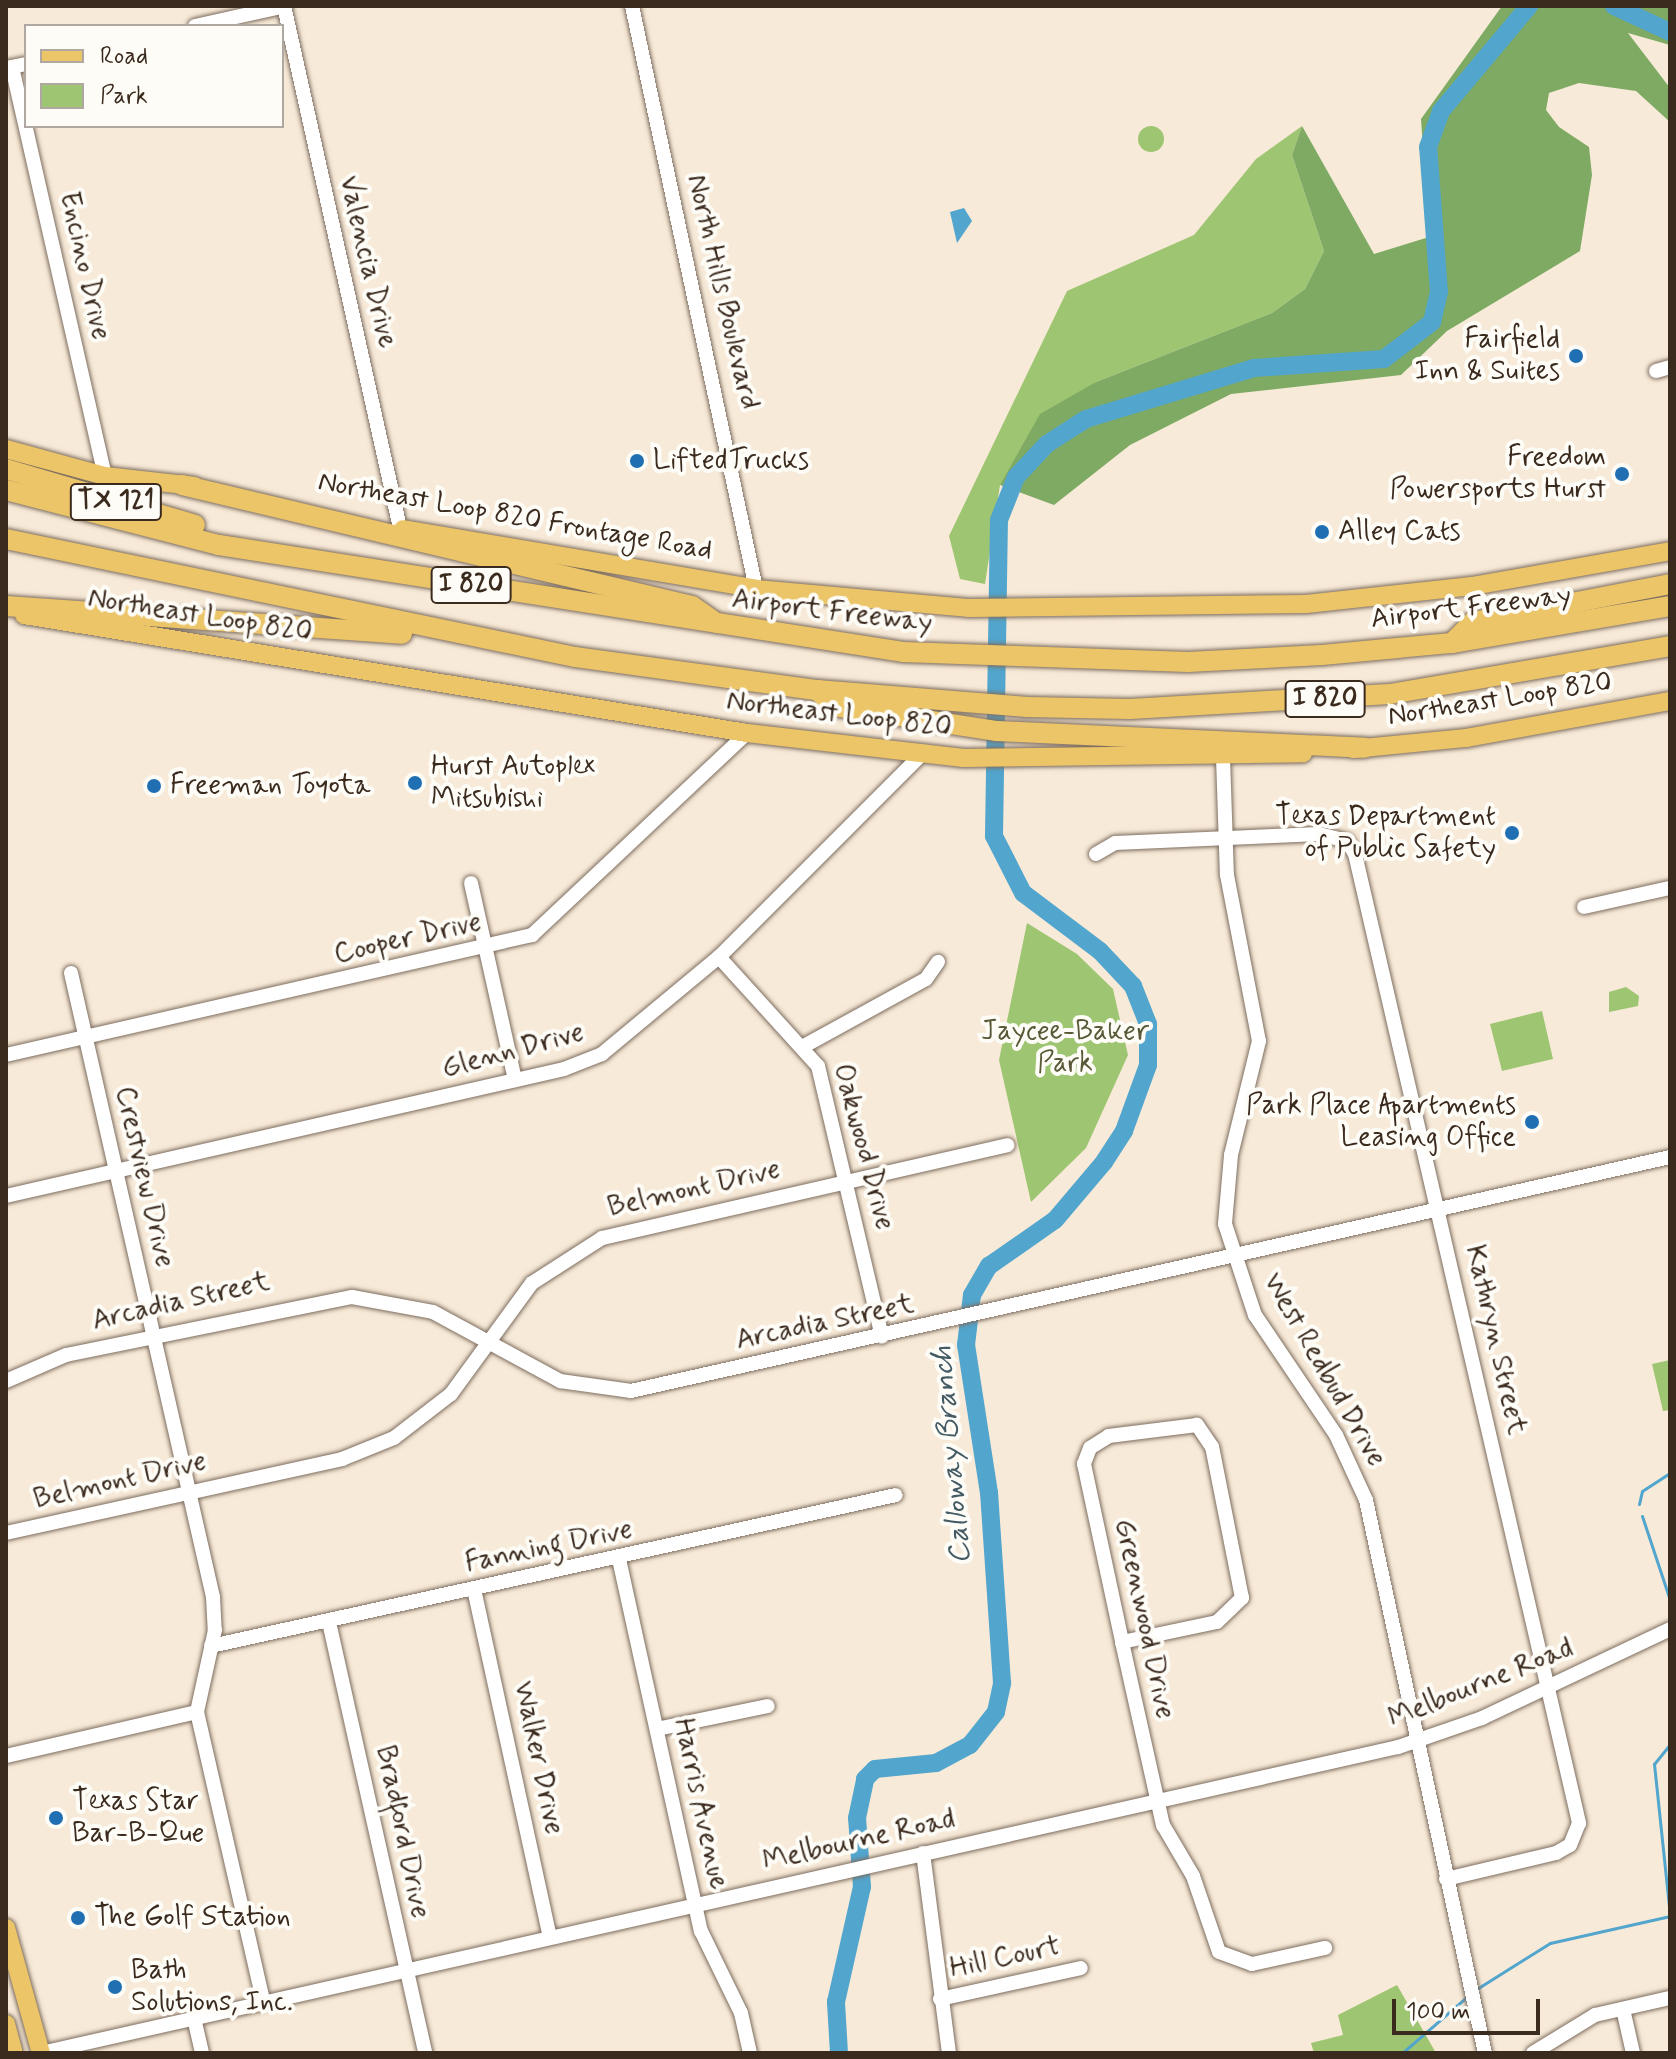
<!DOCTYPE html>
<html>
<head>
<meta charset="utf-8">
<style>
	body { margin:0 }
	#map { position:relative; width:1676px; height:2059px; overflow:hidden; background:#f8ead8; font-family:Mynerve,sans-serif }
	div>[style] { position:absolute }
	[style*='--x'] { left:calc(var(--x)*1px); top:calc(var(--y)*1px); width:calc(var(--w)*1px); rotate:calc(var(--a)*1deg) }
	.green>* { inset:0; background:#9ec571 }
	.round { border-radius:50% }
	.forest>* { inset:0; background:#7eaa63 }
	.water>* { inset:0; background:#52a5cd }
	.stream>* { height:3px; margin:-1.5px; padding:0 1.5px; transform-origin:1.5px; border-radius:1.5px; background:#52a5cd }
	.river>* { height:18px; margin:-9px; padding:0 9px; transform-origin:9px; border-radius:9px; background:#52a5cd }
	.roads { filter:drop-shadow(0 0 2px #7d6d5f) drop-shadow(0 0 2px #7d6d5f) }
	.minor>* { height:14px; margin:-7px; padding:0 7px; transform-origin:7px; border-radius:7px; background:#fff }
	.major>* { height:18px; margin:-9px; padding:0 9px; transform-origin:9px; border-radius:9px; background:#ecc569 }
	.highway>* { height:20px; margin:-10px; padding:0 10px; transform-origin:10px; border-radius:10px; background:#ecc569 }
	.dots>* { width:22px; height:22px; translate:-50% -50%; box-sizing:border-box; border:4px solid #fdfcf7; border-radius:50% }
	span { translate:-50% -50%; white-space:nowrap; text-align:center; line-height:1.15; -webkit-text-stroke:8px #fdfcf7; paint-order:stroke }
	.shield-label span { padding:2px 6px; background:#fdfcf7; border:2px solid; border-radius:6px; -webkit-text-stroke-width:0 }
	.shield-label { font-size:26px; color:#3b2a1e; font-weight:700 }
	.street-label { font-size:28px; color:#3b2a1e }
	.poi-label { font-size:28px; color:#3b2a1e }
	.right { translate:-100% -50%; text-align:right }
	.left { translate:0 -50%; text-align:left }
	.park-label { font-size:28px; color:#595837 }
	.water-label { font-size:30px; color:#445b64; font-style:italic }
	.frame { position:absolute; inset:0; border:8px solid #3b2a1e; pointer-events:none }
	.legend { position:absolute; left:24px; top:24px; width:260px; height:104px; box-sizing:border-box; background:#fdfcf7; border:2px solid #afa8a0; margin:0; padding:10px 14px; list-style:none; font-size:24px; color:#3b2a1e }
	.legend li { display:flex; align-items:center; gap:16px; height:40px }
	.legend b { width:40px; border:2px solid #afa8a0 }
	.scale { position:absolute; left:1392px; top:1999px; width:148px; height:36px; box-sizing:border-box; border:4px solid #3b2a1e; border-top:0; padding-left:10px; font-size:24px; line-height:28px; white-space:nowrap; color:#3b2a1e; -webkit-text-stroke:6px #fdfcf7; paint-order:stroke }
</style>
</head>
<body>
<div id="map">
	<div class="green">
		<i class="round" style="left:1138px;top:126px;width:26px;height:26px"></i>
		<i style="clip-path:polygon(1302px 126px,1292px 155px,1324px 251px,1305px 289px,1272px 313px,1096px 382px,1000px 485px,985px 584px,960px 579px,949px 536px,1067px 291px,1194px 235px,1256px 159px)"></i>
		<i style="clip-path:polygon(1027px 923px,1077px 954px,1113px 989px,1128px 1055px,1086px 1148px,1031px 1202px,999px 1060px)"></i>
		<i style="clip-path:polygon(1626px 987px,1639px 996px,1638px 1006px,1609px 1012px,1609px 992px)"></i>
		<i style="clip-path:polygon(1542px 1011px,1553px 1059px,1502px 1071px,1490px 1024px)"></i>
		<i style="clip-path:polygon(1670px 1360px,1670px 1410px,1663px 1411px,1652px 1364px)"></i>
		<i style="clip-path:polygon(1397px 1985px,1436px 2053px,1314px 2053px,1311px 2043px,1343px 2035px,1338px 2015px)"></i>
	</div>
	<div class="forest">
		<i style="clip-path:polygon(1502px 6px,1670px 6px,1670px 45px,1628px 33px,1670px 88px,1670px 122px,1636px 91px,1579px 83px,1549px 93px,1546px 110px,1559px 127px,1589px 147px,1592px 175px,1580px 251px,1447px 331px,1401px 375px,1231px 394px,1130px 445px,1054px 505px,1000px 485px,1040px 414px,1096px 382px,1272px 313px,1305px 289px,1324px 251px,1292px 155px,1302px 126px,1374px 254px,1429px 237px,1421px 119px)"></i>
	</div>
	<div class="water">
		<i style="clip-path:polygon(964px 208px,972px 221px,957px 243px,950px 212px)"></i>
	</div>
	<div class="stream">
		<i style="--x:1639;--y:1504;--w:13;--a:-77"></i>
		<i style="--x:1642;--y:1491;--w:33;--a:-33"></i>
		<i style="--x:1642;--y:1516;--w:89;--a:71.6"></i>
		<i style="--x:1670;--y:1916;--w:153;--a:-96"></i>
		<i style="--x:1654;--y:1764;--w:26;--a:-51"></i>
		<i style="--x:1475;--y:1990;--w:89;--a:-32.1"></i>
		<i style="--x:1550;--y:1943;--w:123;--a:-12.7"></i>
		<i style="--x:1402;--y:2053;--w:89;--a:-40.9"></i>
	</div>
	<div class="river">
		<i style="--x:1614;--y:6;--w:62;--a:24.9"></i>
		<i style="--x:839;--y:2053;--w:51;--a:-93.4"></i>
		<i style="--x:836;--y:2002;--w:118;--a:-77.3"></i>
		<i style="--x:862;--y:1887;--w:69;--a:-94.1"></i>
		<i style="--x:857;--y:1818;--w:40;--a:-78"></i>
		<i style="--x:865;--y:1779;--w:14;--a:-45"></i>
		<i style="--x:875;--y:1769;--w:61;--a:-5.6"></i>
		<i style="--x:936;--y:1763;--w:38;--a:-28"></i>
		<i style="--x:970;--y:1745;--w:42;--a:-51.8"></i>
		<i style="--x:996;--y:1712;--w:30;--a:-78"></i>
		<i style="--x:1002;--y:1683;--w:190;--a:-93.9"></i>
		<i style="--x:989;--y:1493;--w:150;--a:-98.8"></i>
		<i style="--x:966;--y:1345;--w:50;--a:-83.2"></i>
		<i style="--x:972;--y:1295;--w:34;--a:-60"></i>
		<i style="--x:989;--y:1266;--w:80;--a:-34.9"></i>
		<i style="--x:1055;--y:1220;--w:76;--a:-49.8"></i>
		<i style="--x:1104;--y:1162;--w:37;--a:-57"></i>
		<i style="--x:1124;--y:1131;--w:70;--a:-70"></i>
		<i style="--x:1148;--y:1065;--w:41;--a:-90"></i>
		<i style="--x:1148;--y:1024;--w:41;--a:-111.5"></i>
		<i style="--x:1133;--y:986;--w:48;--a:-133.3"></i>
		<i style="--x:1100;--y:951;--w:96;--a:-143"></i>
		<i style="--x:1023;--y:893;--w:64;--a:-117"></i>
		<i style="--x:994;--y:836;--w:316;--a:-89.1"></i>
		<i style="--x:999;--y:520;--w:46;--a:-68.4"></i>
		<i style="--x:1016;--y:477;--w:45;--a:-46.8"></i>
		<i style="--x:1047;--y:444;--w:46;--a:-32.7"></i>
		<i style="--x:1086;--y:419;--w:176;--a:-16.9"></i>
		<i style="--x:1254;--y:368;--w:130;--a:-4"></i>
		<i style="--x:1384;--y:359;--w:61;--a:-37.6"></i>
		<i style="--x:1432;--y:322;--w:31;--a:-77"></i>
		<i style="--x:1439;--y:292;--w:145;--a:-94.3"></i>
		<i style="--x:1428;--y:147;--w:38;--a:-70"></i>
		<i style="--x:1441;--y:111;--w:137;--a:-50"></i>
	</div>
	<div class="roads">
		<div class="minor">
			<i style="--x:284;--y:6;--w:535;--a:77.47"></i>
			<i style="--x:632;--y:6;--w:596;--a:77.99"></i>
			<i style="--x:195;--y:26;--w:92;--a:-12.5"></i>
			<i style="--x:12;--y:67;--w:419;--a:77.2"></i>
			<i style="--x:6;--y:68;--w:20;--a:-11"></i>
			<i style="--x:1656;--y:371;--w:15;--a:-16"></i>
			<i style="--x:1223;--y:757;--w:118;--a:88.1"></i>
			<i style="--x:1227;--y:875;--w:169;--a:79.1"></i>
			<i style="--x:1259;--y:1041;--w:117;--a:103.8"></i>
			<i style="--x:1231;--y:1155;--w:69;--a:95"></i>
			<i style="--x:1225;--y:1224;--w:96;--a:71.8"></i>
			<i style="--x:1255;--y:1315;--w:145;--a:56"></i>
			<i style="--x:1336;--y:1435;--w:72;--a:65.2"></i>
			<i style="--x:1366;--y:1500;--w:566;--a:77.86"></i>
			<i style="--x:1096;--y:854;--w:22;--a:-30"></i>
			<i style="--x:1115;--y:843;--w:204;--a:-2.5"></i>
			<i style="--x:1319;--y:834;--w:29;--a:14"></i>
			<i style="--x:1347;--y:841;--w:15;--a:58"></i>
			<i style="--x:1355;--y:854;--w:995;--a:76.98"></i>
			<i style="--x:1579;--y:1823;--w:24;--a:112"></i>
			<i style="--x:1570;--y:1845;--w:16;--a:150"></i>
			<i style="--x:1556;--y:1853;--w:113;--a:166.7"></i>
			<i style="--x:471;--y:883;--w:202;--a:77.4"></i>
			<i style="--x:1584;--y:907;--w:88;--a:-12.5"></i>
			<i style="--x:719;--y:957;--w:147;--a:47.8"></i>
			<i style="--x:818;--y:1066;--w:278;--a:76.7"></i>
			<i style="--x:71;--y:973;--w:640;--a:77.18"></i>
			<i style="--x:213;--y:1597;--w:33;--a:87"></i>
			<i style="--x:215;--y:1630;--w:84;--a:102.4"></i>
			<i style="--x:197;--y:1712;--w:296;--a:77.1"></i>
			<i style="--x:804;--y:1046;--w:139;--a:-28.8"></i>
			<i style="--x:926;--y:979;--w:21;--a:-55"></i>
			<i style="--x:6;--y:1055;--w:540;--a:-12.85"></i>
			<i style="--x:532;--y:935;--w:295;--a:-43.2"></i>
			<i style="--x:6;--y:1196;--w:572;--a:-12.82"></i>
			<i style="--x:564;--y:1069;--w:41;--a:-21.5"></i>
			<i style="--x:602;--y:1054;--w:152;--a:-39.7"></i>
			<i style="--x:719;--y:957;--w:290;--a:-45"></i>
			<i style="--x:6;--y:1381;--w:65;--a:-23.4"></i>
			<i style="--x:66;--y:1355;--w:292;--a:-11.5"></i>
			<i style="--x:352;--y:1297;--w:82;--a:10.5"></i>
			<i style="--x:433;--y:1312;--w:145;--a:28.5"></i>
			<i style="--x:560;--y:1381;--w:72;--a:8"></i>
			<i style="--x:631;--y:1391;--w:1065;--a:-12.69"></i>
			<i style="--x:6;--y:1533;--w:344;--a:-12.4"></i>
			<i style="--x:342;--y:1459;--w:56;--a:-22"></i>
			<i style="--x:394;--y:1438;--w:72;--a:-37.7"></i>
			<i style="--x:451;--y:1394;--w:137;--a:-53.9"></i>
			<i style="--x:532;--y:1283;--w:83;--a:-32.7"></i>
			<i style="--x:602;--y:1238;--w:416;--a:-12.9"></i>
			<i style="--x:619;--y:1559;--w:381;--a:77.6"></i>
			<i style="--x:701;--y:1931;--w:91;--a:64"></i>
			<i style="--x:741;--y:2013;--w:41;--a:77.3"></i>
			<i style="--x:474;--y:1589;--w:356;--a:77.7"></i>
			<i style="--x:329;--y:1622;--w:442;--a:77.4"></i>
			<i style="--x:1122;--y:1642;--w:97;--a:-11.9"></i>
			<i style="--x:1217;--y:1622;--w:35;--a:-44"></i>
			<i style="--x:1242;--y:1598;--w:154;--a:-101.2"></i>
			<i style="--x:1212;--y:1447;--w:27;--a:-124"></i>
			<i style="--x:1197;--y:1425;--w:89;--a:172.9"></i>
			<i style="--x:1109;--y:1436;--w:22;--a:148"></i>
			<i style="--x:1090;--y:1448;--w:17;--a:111"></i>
			<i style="--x:1084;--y:1464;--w:182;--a:77.9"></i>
			<i style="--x:1122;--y:1642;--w:188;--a:77.4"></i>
			<i style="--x:1163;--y:1825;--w:59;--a:59.5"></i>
			<i style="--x:1193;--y:1876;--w:80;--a:71.1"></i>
			<i style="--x:1219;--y:1952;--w:35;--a:20"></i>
			<i style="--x:1252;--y:1964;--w:75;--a:-12.4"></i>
			<i style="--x:211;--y:1646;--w:701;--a:-12.43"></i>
			<i style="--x:657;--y:1729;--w:113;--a:-11.7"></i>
			<i style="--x:6;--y:1756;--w:196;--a:-13"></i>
			<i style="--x:923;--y:1853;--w:202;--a:82.6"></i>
			<i style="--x:940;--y:1999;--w:144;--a:-12.4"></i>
			<i style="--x:1623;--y:2009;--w:45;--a:77.2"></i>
			<i style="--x:194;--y:2018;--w:36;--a:77"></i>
			<i style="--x:41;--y:2053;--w:1391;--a:-12.71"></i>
			<i style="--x:1398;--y:1747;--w:89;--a:-19"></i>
			<i style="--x:1482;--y:1718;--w:208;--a:-25.3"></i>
			<i style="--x:1533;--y:2053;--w:73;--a:-31.5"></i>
			<i style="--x:1595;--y:2015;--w:77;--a:-12.8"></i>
		</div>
		<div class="major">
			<i style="--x:6;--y:449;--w:103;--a:15.3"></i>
			<i style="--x:105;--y:476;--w:90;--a:6.4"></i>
			<i style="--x:403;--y:529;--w:358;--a:9.6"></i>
			<i style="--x:756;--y:589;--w:215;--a:5.1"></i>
			<i style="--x:970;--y:608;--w:336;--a:-0.7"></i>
			<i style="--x:1306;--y:604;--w:167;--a:-6.2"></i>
			<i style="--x:1472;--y:586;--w:201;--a:-10"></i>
			<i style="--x:24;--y:615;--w:733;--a:9.27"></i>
			<i style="--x:747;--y:733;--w:218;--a:6.6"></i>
			<i style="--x:964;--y:758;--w:339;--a:-0.8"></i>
			<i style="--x:1353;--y:749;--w:114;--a:-5.6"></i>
			<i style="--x:1466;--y:738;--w:207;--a:-10.3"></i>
			<i style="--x:6;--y:1928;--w:130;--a:74.4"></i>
			<i style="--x:6;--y:2024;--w:30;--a:75"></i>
		</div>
		<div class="highway">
			<i style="--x:6;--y:469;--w:197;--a:16.5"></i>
			<i style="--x:182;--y:485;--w:524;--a:13.35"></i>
			<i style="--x:692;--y:606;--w:29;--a:35"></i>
			<i style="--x:6;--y:490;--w:220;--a:14.5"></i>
			<i style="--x:219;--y:545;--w:692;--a:8.89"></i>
			<i style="--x:903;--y:652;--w:285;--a:2"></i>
			<i style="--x:1188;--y:662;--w:134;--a:-3"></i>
			<i style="--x:1322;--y:655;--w:131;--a:-5.3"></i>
			<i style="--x:1452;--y:643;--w:221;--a:-9.6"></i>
			<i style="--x:6;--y:539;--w:581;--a:11.72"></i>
			<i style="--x:575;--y:657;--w:244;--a:7.8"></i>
			<i style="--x:817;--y:690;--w:211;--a:4.6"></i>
			<i style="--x:1027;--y:707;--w:103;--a:1.1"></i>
			<i style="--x:1130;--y:709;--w:260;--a:-3.3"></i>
			<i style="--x:1390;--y:694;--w:284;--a:-9.7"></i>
			<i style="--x:6;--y:606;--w:397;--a:4"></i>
			<i style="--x:1452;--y:643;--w:30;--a:-45"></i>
			<i style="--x:1473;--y:622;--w:201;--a:-10.9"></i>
			<i style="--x:817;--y:690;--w:24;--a:42"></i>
			<i style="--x:835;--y:706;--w:164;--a:8.8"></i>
			<i style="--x:997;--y:731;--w:368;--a:2.6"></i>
		</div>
	</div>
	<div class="dots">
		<i style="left:1576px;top:356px;background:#1f6fb2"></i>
		<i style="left:637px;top:461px;background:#1f6fb2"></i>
		<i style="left:1622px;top:474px;background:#1f6fb2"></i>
		<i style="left:1322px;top:532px;background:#1f6fb2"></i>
		<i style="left:415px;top:783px;background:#1f6fb2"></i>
		<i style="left:154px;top:786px;background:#1f6fb2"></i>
		<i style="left:1512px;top:833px;background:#1f6fb2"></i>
		<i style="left:1532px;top:1122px;background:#1f6fb2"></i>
		<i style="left:56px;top:1818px;background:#1f6fb2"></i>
		<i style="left:78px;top:1918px;background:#1f6fb2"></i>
		<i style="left:115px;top:1987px;background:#1f6fb2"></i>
	</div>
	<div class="shield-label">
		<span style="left:116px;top:502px">TX 121</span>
		<span style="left:471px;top:585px">I 820</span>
		<span style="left:1325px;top:699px">I 820</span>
	</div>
	<div class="street-label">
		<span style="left:367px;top:262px;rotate:77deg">Valencia Drive</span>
		<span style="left:84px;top:266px;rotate:77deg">Encino Drive</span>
		<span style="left:722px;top:292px;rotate:77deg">North Hills Boulevard</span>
		<span style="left:515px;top:517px;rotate:10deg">Northeast Loop 820 Frontage Road</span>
		<span style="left:1471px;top:608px;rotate:-7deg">Airport Freeway</span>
		<span style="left:832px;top:612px;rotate:7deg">Airport Freeway</span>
		<span style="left:200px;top:616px;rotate:9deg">Northeast Loop 820</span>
		<span style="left:1500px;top:700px;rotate:-9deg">Northeast Loop 820</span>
		<span style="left:839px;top:715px;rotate:7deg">Northeast Loop 820</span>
		<span style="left:408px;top:939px;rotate:-13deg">Cooper Drive</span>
		<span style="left:513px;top:1051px;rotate:-15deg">Glenn Drive</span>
		<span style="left:863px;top:1147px;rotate:75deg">Oakwood Drive</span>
		<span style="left:144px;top:1177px;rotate:77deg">Crestview Drive</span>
		<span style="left:694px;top:1189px;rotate:-13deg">Belmont Drive</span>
		<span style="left:181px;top:1302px;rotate:-13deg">Arcadia Street</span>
		<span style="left:825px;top:1323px;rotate:-12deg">Arcadia Street</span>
		<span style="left:1495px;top:1340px;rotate:77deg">Kathryn Street</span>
		<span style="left:1324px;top:1370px;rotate:60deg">West Redbud Drive</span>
		<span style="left:120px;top:1481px;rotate:-13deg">Belmont Drive</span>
		<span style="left:549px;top:1547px;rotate:-12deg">Fanning Drive</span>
		<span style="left:1144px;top:1619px;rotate:78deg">Greenwood Drive</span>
		<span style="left:1481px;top:1684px;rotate:-22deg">Melbourne Road</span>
		<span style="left:538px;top:1758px;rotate:78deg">Walker Drive</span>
		<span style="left:700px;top:1804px;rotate:78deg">Harris Avenue</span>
		<span style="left:402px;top:1832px;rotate:78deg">Bradford Drive</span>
		<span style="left:859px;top:1841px;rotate:-13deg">Melbourne Road</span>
		<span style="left:1005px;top:1958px;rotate:-12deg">Hill Court</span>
	</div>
	<div class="poi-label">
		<span class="right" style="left:1560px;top:356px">Fairfield<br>Inn &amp; Suites</span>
		<span class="right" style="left:1606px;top:474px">Freedom<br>Powersports Hurst</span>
		<span class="left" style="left:653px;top:461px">LiftedTrucks</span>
		<span class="left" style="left:1338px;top:532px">Alley Cats</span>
		<span class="left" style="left:431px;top:783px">Hurst Autoplex<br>Mitsubishi</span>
		<span class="left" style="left:170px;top:786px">Freeman Toyota</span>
		<span class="right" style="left:1496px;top:833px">Texas Department<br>of Public Safety</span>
		<span class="right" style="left:1516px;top:1122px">Park Place Apartments<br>Leasing Office</span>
		<span class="left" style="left:72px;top:1818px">Texas Star<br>Bar-B-Que</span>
		<span class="left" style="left:94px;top:1918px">The Golf Station</span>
		<span class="left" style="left:131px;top:1987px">Bath<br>Solutions, Inc.</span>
	</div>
	<div class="park-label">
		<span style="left:1065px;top:1048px">Jaycee-Baker<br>Park</span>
	</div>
	<div class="water-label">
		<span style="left:952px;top:1455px;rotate:-95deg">Calloway Branch</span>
	</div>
	<div class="frame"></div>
	<ul class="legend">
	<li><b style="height:10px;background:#ecc569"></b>Road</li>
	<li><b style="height:22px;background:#9ec571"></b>Park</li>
	</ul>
	<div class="scale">100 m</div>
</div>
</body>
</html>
